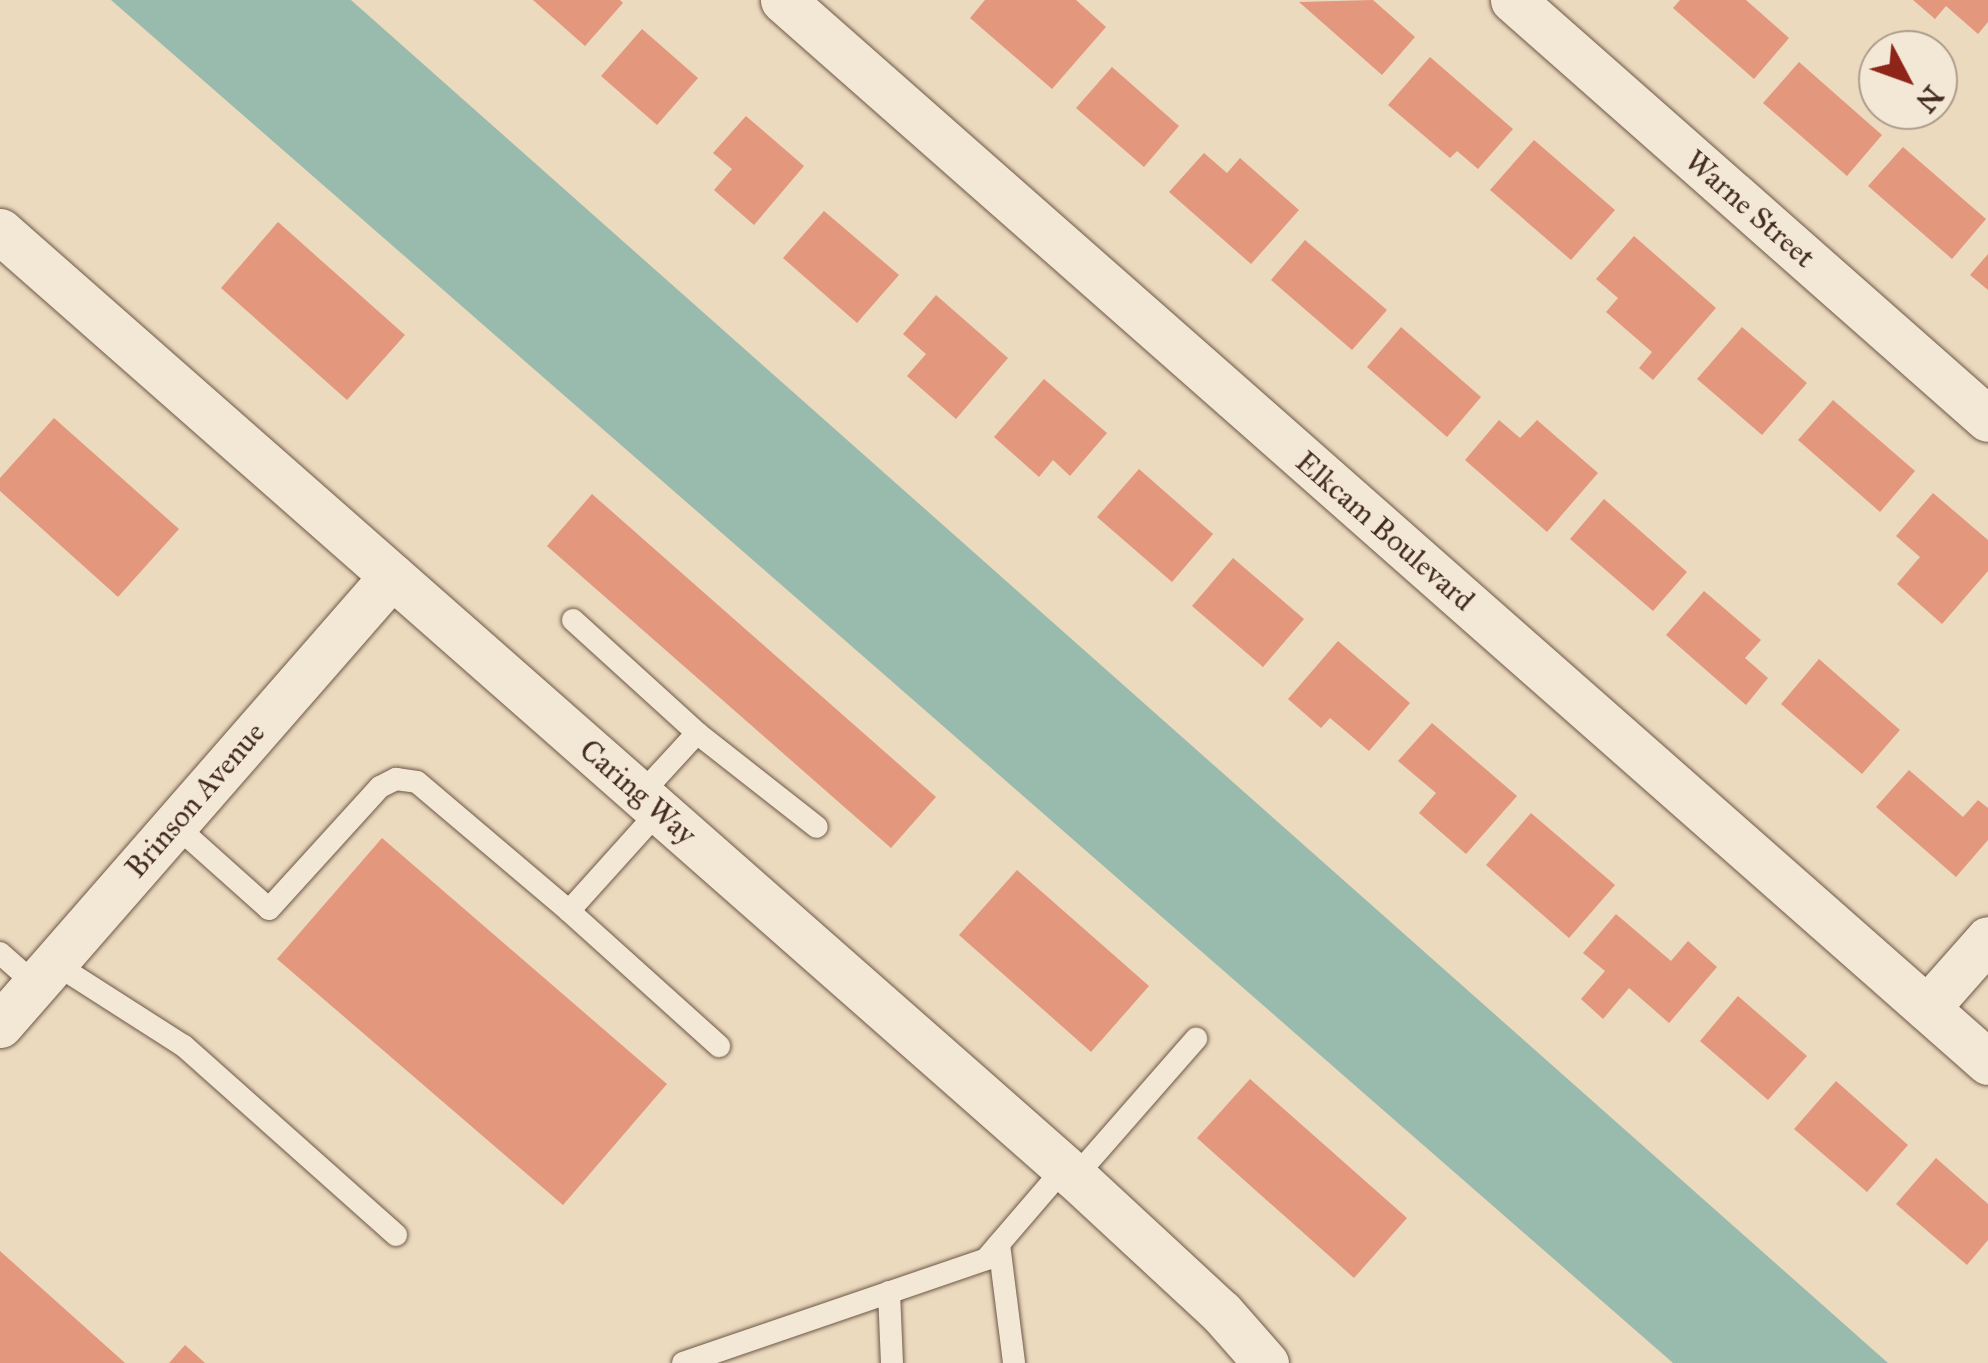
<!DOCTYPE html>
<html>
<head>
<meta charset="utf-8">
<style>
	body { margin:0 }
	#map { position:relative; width:1988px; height:1363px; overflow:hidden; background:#ecdabf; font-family:"IM FELL Great Primer",serif }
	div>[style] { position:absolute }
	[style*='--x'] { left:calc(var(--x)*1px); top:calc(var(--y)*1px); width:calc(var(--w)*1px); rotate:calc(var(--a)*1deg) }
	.water>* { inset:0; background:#99bbad }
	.building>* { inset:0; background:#e3977c }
	.roads { filter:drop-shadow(0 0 2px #6d5847) drop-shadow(0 0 2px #6d5847) }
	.lane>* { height:22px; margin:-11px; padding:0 11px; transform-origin:11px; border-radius:11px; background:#f3e7d5 }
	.street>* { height:45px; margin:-22.5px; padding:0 22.5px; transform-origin:22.5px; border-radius:22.5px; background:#f3e7d5 }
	span { translate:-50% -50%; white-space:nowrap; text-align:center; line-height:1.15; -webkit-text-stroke:8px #f3e7d5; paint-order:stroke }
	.street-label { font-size:30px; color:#432c1f }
	.north { position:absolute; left:1858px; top:30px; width:100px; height:100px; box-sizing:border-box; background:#f3e7d5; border:2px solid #ad9c8c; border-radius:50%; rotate:131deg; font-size:28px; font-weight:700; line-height:40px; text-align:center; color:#432c1f }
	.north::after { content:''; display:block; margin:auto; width:35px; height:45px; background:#8f2418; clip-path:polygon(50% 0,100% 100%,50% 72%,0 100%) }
</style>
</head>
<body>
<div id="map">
	<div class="water">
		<i style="clip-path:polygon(111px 0,351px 0,1888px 1363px,1673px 1363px)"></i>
	</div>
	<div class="building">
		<i style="clip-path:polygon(533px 0,620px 0,623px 3px,585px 46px)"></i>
		<i style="clip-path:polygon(985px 0,1076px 0,1106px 27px,1052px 89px,970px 18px)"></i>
		<i style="clip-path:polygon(1373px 0,1415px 37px,1382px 75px,1299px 2px)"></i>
		<i style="clip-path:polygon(1680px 0,1746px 0,1789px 38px,1754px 79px,1673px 8px)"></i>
		<i style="clip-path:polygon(1913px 0,1988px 0,1988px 22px,1978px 34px,1946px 6px,1935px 19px)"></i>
		<i style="clip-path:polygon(642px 29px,698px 78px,657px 125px,601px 76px)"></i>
		<i style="clip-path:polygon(1430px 57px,1513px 129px,1478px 169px,1457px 151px,1450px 158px,1388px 105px)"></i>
		<i style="clip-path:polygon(1799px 62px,1882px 135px,1847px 176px,1763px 103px)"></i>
		<i style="clip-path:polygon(1112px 67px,1179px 126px,1144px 167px,1076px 108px)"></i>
		<i style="clip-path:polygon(746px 116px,804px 166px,754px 225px,714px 190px,732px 169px,713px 153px)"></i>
		<i style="clip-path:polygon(1534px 140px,1615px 210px,1571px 260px,1490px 190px)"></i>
		<i style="clip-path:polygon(1903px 147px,1986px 219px,1952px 259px,1868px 186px)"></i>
		<i style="clip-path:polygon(1204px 153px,1227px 173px,1240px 158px,1299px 210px,1251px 264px,1169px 192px)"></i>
		<i style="clip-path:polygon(824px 211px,899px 275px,857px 323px,783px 258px)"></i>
		<i style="clip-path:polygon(278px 222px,405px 335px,347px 400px,221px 288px)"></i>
		<i style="clip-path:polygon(1634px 236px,1716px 308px,1653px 380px,1639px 368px,1652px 352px,1606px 312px,1618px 298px,1596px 279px)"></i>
		<i style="clip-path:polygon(1305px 240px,1387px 310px,1352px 350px,1271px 280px)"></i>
		<i style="clip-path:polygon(1988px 254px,1988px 290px,1970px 275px)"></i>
		<i style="clip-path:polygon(936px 295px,1008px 358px,956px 419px,907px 376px,926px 354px,903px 334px)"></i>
		<i style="clip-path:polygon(1401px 327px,1481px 397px,1447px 437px,1367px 367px)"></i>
		<i style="clip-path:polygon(1742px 327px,1807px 383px,1762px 435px,1697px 379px)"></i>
		<i style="clip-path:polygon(1044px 379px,1107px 433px,1070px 476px,1053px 460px,1039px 477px,994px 437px)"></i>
		<i style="clip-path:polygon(1833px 400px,1915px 471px,1880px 512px,1798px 440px)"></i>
		<i style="clip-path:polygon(54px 418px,179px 529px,118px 597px,0 491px,0 478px)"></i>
		<i style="clip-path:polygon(1499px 420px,1520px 438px,1537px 420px,1598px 473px,1547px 532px,1465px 460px)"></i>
		<i style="clip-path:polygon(1139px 469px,1213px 534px,1172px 582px,1097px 517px)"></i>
		<i style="clip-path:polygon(1933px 493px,1988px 540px,1988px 571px,1942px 624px,1897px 584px,1920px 557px,1896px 536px)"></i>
		<i style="clip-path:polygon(592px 494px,936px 797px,891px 848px,547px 546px)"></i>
		<i style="clip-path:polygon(1604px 499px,1687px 572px,1653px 611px,1570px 539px)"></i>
		<i style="clip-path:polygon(1233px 558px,1304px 619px,1263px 667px,1192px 606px)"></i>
		<i style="clip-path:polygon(1704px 591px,1761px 640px,1745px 658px,1768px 678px,1746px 705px,1666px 635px)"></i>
		<i style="clip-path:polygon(1338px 641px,1410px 703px,1369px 751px,1330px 718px,1321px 728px,1288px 699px)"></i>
		<i style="clip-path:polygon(1819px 659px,1900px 730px,1862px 774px,1781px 704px)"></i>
		<i style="clip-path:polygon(1432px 723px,1517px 796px,1466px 854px,1419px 813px,1436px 793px,1398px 761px)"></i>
		<i style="clip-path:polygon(1909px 770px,1963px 817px,1978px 800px,1988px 808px,1988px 840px,1956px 877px,1876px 807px)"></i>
		<i style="clip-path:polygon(1531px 813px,1615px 885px,1569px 938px,1486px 865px)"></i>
		<i style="clip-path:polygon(382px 838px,667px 1084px,563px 1205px,277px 959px)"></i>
		<i style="clip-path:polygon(1017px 870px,1149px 986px,1091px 1052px,959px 935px)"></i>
		<i style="clip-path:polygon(1616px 914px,1671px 961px,1688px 941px,1717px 967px,1669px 1023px,1629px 988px,1603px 1019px,1581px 999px,1605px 971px,1583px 953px)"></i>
		<i style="clip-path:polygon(1738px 996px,1807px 1056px,1768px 1100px,1700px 1041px)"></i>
		<i style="clip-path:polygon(1250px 1079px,1407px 1218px,1354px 1278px,1197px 1138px)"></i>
		<i style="clip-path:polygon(1836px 1081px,1908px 1145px,1867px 1192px,1794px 1129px)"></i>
		<i style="clip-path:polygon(1936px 1158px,1988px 1204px,1988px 1240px,1967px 1265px,1896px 1204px)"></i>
		<i style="clip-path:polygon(0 1251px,125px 1363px,0 1363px)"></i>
		<i style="clip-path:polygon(185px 1345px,205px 1363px,169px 1363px)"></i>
	</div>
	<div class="roads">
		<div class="lane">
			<i style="--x:573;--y:620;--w:168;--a:42.3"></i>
			<i style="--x:697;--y:733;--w:152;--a:38.1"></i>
			<i style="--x:641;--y:794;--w:83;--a:-47.4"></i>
			<i style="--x:174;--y:824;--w:127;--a:41.8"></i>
			<i style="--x:269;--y:909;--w:165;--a:-47.7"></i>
			<i style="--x:380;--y:787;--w:18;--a:-27"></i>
			<i style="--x:396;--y:779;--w:21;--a:8"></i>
			<i style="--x:417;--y:782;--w:199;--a:40.3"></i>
			<i style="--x:569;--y:911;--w:135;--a:-48"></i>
			<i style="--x:569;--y:911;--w:202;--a:42"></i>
			<i style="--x:0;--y:953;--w:47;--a:41.5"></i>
			<i style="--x:54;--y:963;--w:154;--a:32.6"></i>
			<i style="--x:184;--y:1046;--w:284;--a:41.7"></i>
			<i style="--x:1075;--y:1177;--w:184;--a:-48.8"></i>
			<i style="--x:999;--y:1244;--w:120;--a:82.8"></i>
			<i style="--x:889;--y:1292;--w:71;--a:87.6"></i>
			<i style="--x:683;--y:1363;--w:320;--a:-18.9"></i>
			<i style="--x:986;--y:1259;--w:121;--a:-49.3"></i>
		</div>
		<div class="street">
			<i style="--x:783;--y:0;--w:1606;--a:41.39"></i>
			<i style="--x:1513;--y:0;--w:633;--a:41.42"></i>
			<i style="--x:0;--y:231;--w:1432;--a:41.35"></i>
			<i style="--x:1075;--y:1177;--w:199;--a:42.8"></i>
			<i style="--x:1221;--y:1312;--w:68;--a:48.6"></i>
			<i style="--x:1927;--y:1008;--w:92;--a:-48.5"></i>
			<i style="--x:0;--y:1025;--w:596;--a:-48.88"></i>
		</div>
	</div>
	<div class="street-label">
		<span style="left:1750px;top:209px;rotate:41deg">Warne Street</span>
		<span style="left:1385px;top:531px;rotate:41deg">Elkcam Boulevard</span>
		<span style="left:638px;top:792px;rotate:41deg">Caring Way</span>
		<span style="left:195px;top:800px;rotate:-49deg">Brinson Avenue</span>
	</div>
	<div class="north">N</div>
</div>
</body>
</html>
